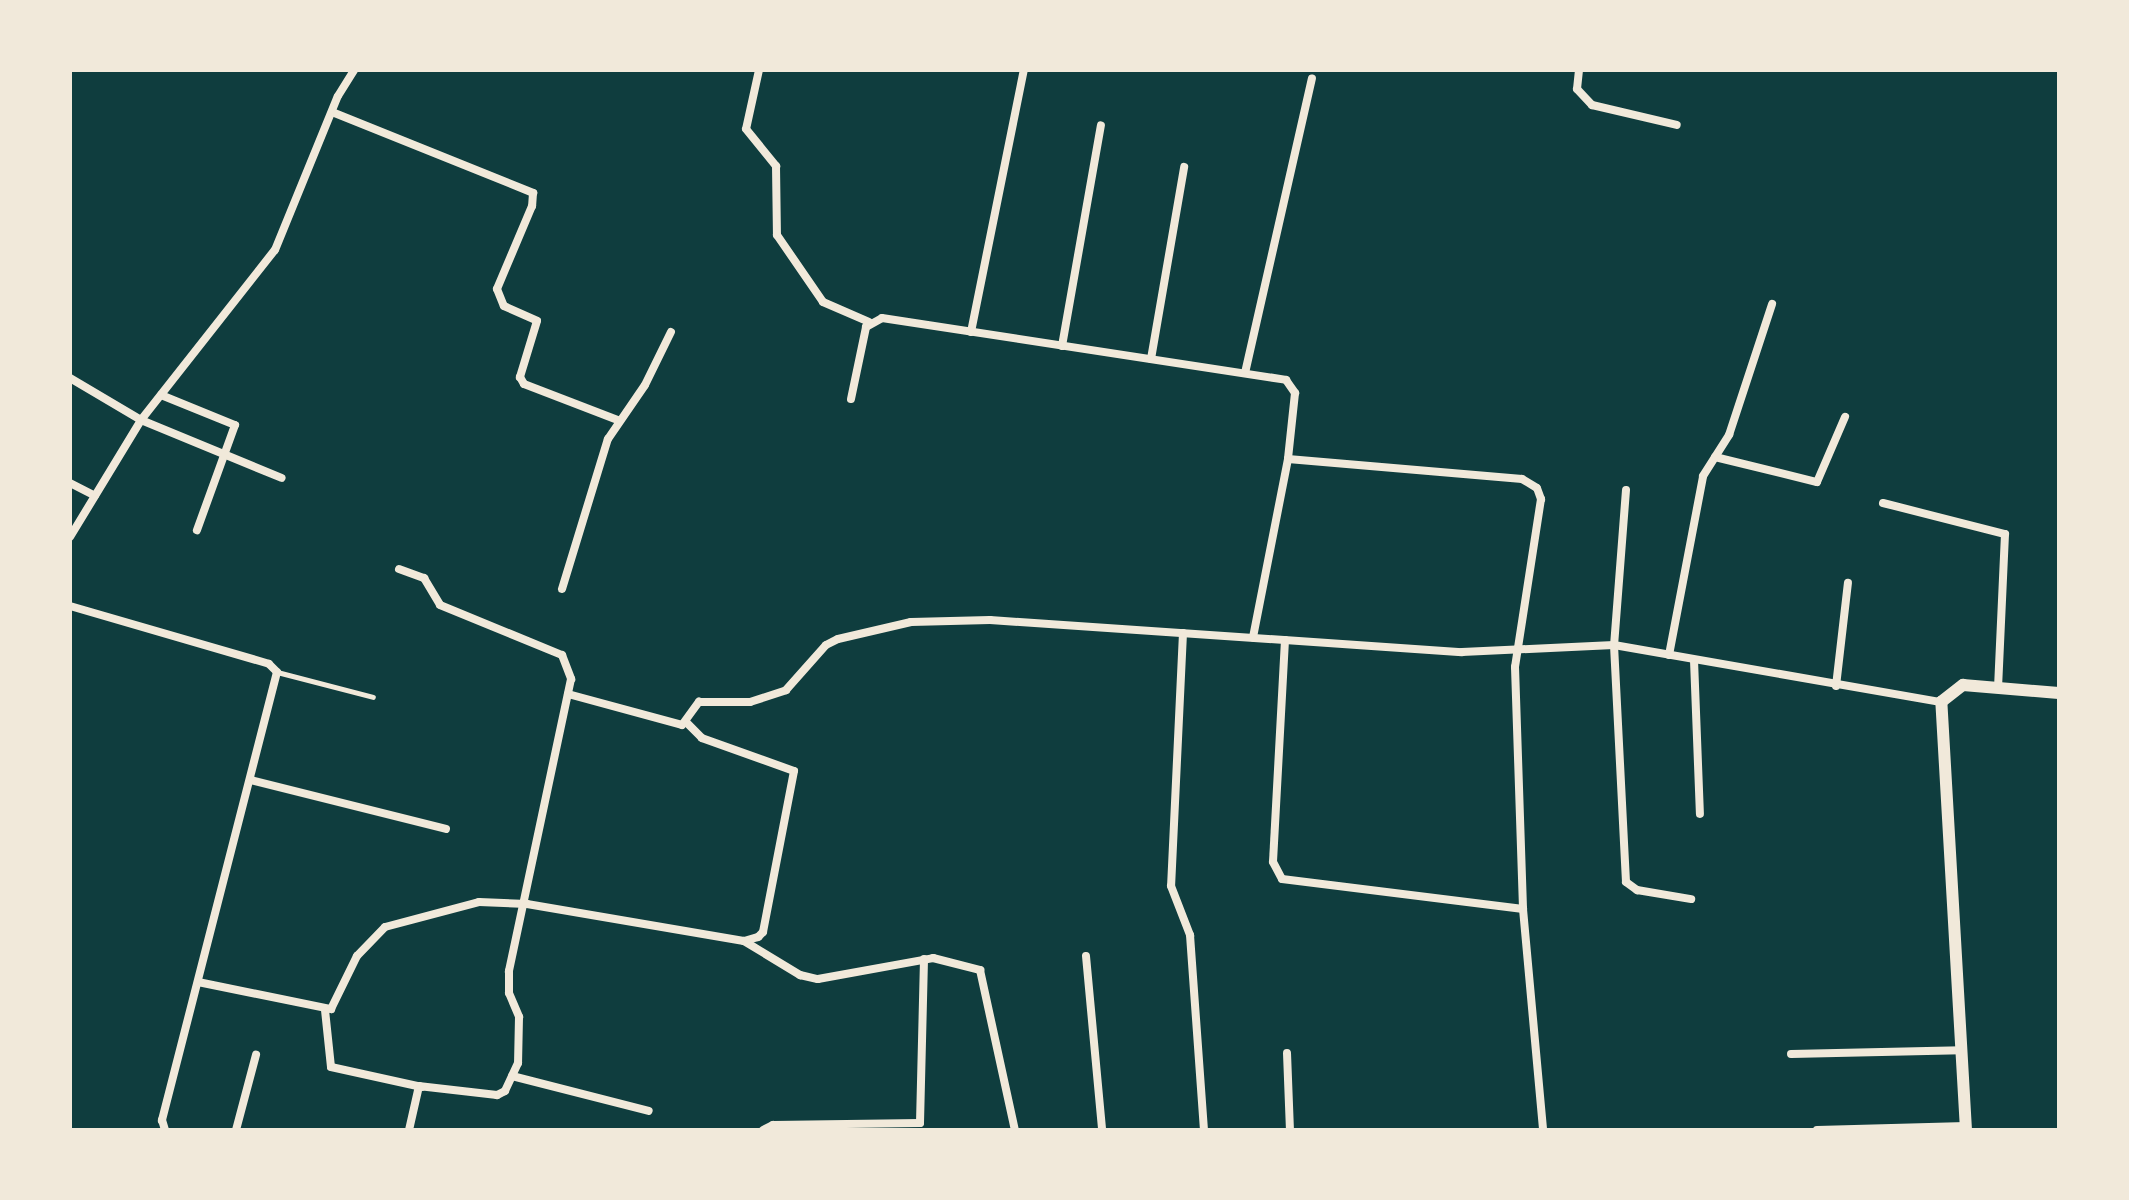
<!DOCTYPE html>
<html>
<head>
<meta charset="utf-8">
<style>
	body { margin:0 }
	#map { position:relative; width:2129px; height:1200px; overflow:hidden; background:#0f3d3e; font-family:"Source Sans 3",sans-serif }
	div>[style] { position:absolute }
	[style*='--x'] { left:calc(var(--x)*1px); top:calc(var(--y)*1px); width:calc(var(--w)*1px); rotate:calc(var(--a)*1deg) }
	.service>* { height:5px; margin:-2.5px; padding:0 2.5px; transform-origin:2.5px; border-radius:2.5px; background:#f1e9da }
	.minor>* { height:8px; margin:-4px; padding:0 4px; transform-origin:4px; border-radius:4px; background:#f1e9da }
	.tertiary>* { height:12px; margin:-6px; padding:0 6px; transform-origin:6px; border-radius:6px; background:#f1e9da }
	span { translate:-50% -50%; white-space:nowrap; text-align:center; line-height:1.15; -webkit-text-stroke:6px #f1e9da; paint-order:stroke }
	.frame { position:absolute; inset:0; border:72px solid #f1e9da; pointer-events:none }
</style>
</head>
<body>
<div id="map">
	<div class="service">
		<i style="--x:277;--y:672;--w:99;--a:14.6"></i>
	</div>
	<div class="minor">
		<i style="--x:759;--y:70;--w:60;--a:102.4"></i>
		<i style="--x:746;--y:129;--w:48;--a:51"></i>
		<i style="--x:776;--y:166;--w:69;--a:89.2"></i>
		<i style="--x:777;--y:235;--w:81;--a:55.5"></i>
		<i style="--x:823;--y:302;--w:50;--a:23.5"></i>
		<i style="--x:1579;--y:70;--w:19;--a:96"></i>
		<i style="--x:1577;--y:89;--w:22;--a:47"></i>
		<i style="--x:1592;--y:105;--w:87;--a:13.2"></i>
		<i style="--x:332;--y:112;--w:217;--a:21.9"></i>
		<i style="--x:533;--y:193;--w:13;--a:94"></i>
		<i style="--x:532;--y:206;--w:90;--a:112.9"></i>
		<i style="--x:497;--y:289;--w:18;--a:68"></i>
		<i style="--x:504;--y:306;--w:36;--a:24"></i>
		<i style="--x:537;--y:321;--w:59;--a:106.9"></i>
		<i style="--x:520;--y:377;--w:8;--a:60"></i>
		<i style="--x:524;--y:384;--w:101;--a:21"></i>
		<i style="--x:971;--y:332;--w:267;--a:-78.6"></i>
		<i style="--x:1062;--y:346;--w:224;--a:-80"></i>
		<i style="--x:1151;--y:359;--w:195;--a:-80.2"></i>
		<i style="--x:1245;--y:373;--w:302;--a:-77.2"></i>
		<i style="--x:70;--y:378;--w:82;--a:30.6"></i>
		<i style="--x:141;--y:420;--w:152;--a:22.4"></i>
		<i style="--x:161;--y:395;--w:80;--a:22.1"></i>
		<i style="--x:235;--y:425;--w:112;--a:109.9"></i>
		<i style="--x:851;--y:399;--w:74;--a:-78.2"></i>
		<i style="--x:866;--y:327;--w:18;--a:-29"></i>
		<i style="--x:882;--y:318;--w:409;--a:8.7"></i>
		<i style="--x:1286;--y:380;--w:16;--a:55"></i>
		<i style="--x:1295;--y:393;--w:66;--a:96.1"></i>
		<i style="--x:1288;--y:459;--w:182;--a:101.1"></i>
		<i style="--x:1715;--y:457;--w:105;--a:13.8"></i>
		<i style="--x:1817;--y:482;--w:71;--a:-66.7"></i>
		<i style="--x:1288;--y:459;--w:235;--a:4.9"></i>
		<i style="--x:1522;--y:479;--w:17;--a:31"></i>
		<i style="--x:1537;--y:488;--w:12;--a:70"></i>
		<i style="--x:1541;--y:499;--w:170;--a:98.8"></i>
		<i style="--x:1515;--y:667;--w:242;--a:88.1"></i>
		<i style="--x:1523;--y:909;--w:222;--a:84.8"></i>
		<i style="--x:70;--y:483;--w:28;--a:27"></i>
		<i style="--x:1626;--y:490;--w:155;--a:94.4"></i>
		<i style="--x:1614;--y:645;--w:237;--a:87.1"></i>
		<i style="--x:1626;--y:882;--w:14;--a:36"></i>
		<i style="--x:1637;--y:890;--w:55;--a:9.5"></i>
		<i style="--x:1883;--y:503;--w:126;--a:14.3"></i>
		<i style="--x:2005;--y:534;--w:154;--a:92.6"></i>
		<i style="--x:70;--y:537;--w:137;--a:-58.7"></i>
		<i style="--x:141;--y:420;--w:216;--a:-51.8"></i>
		<i style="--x:275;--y:250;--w:166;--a:-67.8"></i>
		<i style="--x:338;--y:96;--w:31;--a:-58"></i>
		<i style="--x:399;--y:569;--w:27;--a:20"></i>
		<i style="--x:424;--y:578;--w:31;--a:59"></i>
		<i style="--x:440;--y:605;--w:132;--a:22.3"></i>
		<i style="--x:562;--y:655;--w:26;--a:69"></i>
		<i style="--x:571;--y:679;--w:299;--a:102"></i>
		<i style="--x:509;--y:971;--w:22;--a:90"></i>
		<i style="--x:509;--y:993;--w:26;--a:67"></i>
		<i style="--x:519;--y:1017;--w:46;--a:91.2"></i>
		<i style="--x:518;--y:1063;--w:31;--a:115"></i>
		<i style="--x:505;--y:1091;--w:9;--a:153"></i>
		<i style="--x:497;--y:1095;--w:79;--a:-173.4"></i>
		<i style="--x:419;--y:1086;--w:45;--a:102.8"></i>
		<i style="--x:562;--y:589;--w:157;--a:-73"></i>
		<i style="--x:608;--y:439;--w:65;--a:-55.6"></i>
		<i style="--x:645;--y:385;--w:59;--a:-63.9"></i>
		<i style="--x:70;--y:606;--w:207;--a:16.2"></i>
		<i style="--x:269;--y:664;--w:11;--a:45"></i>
		<i style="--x:277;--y:672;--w:463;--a:104.4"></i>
		<i style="--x:162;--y:1120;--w:10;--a:73"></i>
		<i style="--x:1183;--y:633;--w:253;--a:92.7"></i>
		<i style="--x:1171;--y:886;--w:53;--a:68.8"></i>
		<i style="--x:1190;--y:935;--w:196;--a:85.9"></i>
		<i style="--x:1285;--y:640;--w:222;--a:93.1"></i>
		<i style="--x:1273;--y:862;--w:19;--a:62"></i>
		<i style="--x:1282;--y:879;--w:243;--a:7.1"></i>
		<i style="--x:1669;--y:655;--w:182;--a:-79.2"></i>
		<i style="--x:1703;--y:476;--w:49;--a:-57.6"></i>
		<i style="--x:1729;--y:435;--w:138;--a:-71.8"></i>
		<i style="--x:1694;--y:660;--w:154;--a:87.8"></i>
		<i style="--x:1836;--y:686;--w:104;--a:-83.4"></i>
		<i style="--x:568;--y:694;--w:118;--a:15.2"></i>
		<i style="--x:682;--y:725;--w:29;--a:-54"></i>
		<i style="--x:699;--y:702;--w:51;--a:0"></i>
		<i style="--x:750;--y:702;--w:38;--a:-18"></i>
		<i style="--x:786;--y:690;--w:60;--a:-48.4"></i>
		<i style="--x:826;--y:645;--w:13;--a:-27"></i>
		<i style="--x:838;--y:639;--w:75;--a:-13.1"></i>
		<i style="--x:911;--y:622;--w:79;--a:-1.5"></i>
		<i style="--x:990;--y:620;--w:473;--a:3.9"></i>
		<i style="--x:1462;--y:652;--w:152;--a:-2.6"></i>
		<i style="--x:1614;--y:645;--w:332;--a:9.9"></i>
		<i style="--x:251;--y:780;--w:201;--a:14.1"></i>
		<i style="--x:744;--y:941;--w:66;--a:31.3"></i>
		<i style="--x:800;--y:975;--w:18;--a:13"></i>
		<i style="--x:818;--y:979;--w:117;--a:-10.3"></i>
		<i style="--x:933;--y:958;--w:49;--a:14.3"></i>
		<i style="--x:980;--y:970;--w:164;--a:77.7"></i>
		<i style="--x:1086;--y:956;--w:175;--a:84.7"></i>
		<i style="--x:198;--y:982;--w:136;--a:11.5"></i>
		<i style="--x:331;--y:1009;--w:59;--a:-63.9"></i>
		<i style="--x:357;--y:956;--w:40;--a:-46"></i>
		<i style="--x:385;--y:927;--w:97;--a:-14.9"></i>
		<i style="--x:479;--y:902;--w:48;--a:2.4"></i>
		<i style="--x:527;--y:904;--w:220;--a:9.7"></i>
		<i style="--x:744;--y:941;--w:15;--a:-16"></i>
		<i style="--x:758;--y:937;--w:7;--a:-45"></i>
		<i style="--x:763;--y:932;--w:164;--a:-79.1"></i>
		<i style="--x:794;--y:771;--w:98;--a:-160.3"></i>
		<i style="--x:702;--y:738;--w:21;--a:-135"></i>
		<i style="--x:325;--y:1010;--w:57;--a:84"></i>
		<i style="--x:331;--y:1067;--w:93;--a:12.4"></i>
		<i style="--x:1287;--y:1053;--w:77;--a:87.8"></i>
		<i style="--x:1791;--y:1054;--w:170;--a:-1.3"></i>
		<i style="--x:512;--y:1076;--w:141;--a:14.3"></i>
		<i style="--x:236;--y:1130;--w:78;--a:-75.1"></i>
		<i style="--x:763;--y:1130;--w:11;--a:-27"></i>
		<i style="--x:773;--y:1125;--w:147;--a:-0.8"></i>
		<i style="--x:920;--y:1123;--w:164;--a:-88.6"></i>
		<i style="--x:1817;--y:1130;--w:149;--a:-1.5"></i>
	</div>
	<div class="tertiary">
		<i style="--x:1966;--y:1130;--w:429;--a:-93.3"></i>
		<i style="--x:1941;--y:702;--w:28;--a:-38"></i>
		<i style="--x:1963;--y:685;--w:96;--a:4.8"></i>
	</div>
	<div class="frame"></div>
</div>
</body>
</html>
